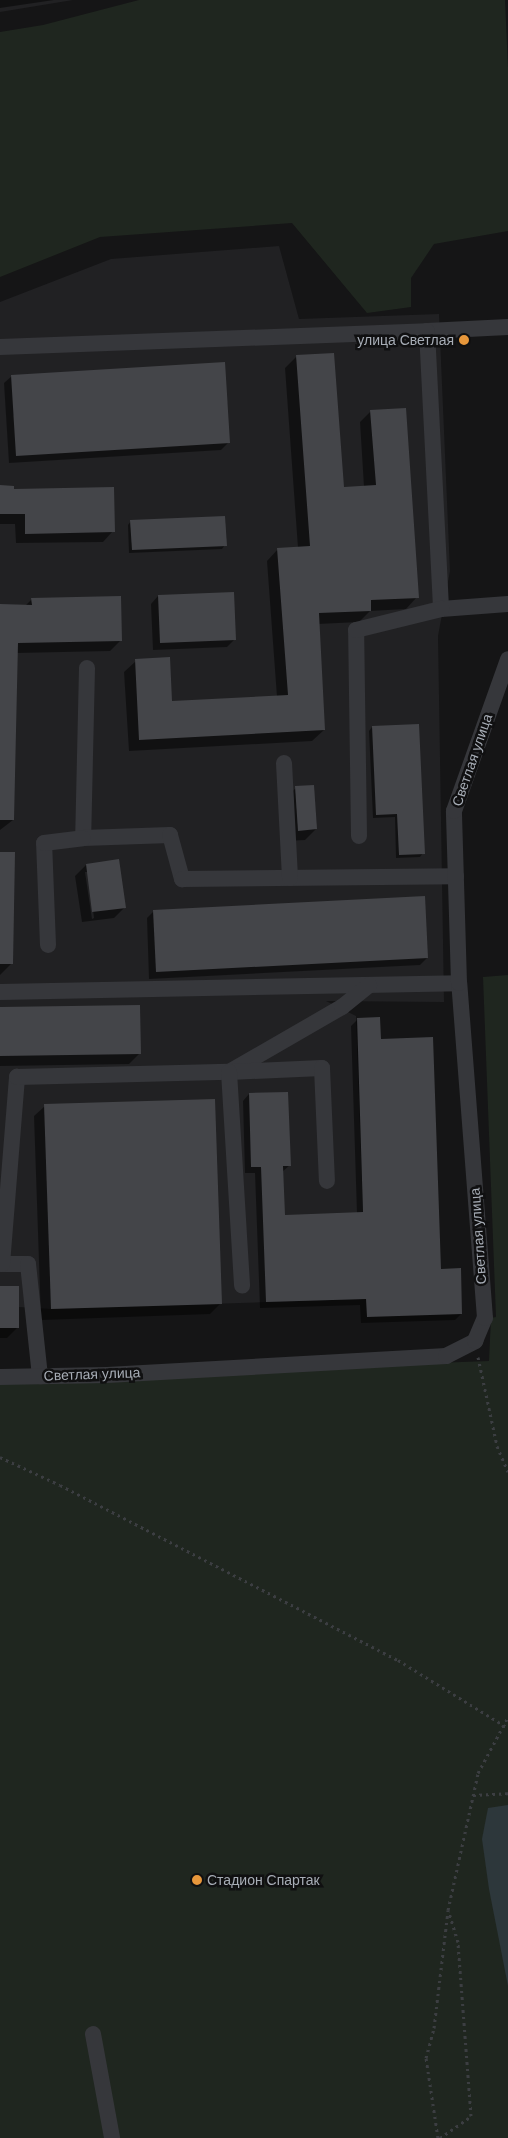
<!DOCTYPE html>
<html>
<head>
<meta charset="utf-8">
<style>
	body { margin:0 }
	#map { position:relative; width:508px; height:2138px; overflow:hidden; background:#151516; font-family:Helvetica,sans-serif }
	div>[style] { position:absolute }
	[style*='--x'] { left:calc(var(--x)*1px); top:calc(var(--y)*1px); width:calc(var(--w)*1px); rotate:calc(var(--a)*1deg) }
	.built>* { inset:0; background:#212123 }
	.green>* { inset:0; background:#1f261f }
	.water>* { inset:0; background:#2d373b }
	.shadow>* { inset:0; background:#0007 }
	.building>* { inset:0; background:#444549 }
	.path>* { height:3px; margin-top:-1.5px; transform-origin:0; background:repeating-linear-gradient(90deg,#3c3e42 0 2.5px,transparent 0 6.5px) }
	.minor>* { height:16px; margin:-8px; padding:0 8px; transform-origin:8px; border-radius:8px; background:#36373b }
	.dots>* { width:14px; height:14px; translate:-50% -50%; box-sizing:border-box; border:2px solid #101011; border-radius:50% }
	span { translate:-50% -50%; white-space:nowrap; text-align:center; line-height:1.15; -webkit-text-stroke:5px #101011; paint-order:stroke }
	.poi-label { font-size:14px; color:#a7adb6 }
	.right { translate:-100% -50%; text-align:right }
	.left { translate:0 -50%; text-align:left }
	.street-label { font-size:14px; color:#a7adb6 }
</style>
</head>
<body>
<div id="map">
	<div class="built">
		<i style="clip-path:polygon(0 0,73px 0,0 12px)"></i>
		<i style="clip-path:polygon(279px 246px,299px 319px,439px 314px,450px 571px,438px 636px,444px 1002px,326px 1001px,356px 1016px,366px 1299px,51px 1309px,19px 1307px,19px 1328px,0 1328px,0 302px,111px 259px)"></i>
	</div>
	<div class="green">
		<i style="clip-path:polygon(139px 0,505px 0,508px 68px,508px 231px,434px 244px,411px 278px,411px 307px,367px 313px,292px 223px,100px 237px,0 277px,0 32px,43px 25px)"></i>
		<i style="clip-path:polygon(508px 975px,508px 2138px,0 2138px,0 1379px,489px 1361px,491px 1318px,496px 1317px,483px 977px)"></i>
	</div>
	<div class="water">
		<i style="clip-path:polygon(508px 1805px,508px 1986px,489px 1889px,482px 1839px,488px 1808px)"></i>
	</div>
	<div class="shadow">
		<i style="clip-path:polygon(0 0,54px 0,0 8px)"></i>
		<i style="clip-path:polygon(296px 357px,343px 489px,364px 487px,360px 422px,371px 411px,417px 597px,406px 609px,370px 611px,359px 622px,318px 624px,324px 730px,312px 741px,129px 751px,124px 672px,136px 661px,171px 702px,277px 697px,267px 561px,278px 549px,298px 548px,285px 368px)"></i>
		<i style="clip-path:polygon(12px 376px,229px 442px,221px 450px,9px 463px,4px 383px)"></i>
		<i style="clip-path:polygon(0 486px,13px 490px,113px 531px,103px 542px,16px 543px,15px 524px,0 524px)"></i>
		<i style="clip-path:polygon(131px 521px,225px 545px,222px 549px,129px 553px,128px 525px)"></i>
		<i style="clip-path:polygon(158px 596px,235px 639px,227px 647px,153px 650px,151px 604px)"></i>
		<i style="clip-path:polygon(32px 599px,120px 641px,110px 651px,17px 653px,13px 820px,0 830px,0 606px,25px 606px)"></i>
		<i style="clip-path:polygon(372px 727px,423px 853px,420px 857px,396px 858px,395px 817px,373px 818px,369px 731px)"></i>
		<i style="clip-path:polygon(296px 788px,316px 829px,305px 840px,287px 841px,285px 798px)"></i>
		<i style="clip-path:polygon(0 853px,12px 963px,0 975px)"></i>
		<i style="clip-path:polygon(evenodd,118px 860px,125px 907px,114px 918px,82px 922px,75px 876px,86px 865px,118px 860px,85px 872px,88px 872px,94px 918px,92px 919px,85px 872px)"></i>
		<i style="clip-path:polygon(154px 911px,427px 958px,420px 965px,149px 979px,147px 918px)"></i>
		<i style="clip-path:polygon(0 1009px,140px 1053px,129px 1064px,0 1066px)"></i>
		<i style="clip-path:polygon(358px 1019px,380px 1040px,440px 1270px,461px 1314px,455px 1320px,361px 1323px,360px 1305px,260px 1308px,255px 1173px,245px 1173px,243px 1101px,249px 1094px,290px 1165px,282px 1172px,284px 1216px,357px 1214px,351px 1026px)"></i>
		<i style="clip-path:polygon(45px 1106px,221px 1303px,210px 1314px,41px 1320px,34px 1116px)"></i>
		<i style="clip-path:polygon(0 1287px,18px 1327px,7px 1338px,0 1338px)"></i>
	</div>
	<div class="building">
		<i style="clip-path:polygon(334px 353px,344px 487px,376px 485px,370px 410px,406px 408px,419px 598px,371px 600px,371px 611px,319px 613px,325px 730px,139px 740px,135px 659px,170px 657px,172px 701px,288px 695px,277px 548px,310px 546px,296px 355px)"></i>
		<i style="clip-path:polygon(225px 362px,230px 443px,16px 456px,11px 375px)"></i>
		<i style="clip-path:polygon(0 485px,14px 486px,14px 489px,114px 487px,115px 532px,25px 534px,25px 514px,0 514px)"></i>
		<i style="clip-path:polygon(225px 516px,227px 546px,132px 550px,130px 520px)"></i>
		<i style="clip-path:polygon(234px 592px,236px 640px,160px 643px,158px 595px)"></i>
		<i style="clip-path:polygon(121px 596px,122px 641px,18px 643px,14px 820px,0 820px,0 604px,32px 605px,31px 598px)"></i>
		<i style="clip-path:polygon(419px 724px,425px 854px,399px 855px,397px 814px,376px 815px,372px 726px)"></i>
		<i style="clip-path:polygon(314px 785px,317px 829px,298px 831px,295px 786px)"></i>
		<i style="clip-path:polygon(0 852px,15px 852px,13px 964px,0 964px)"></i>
		<i style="clip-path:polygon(119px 859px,126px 908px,92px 912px,86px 864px)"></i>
		<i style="clip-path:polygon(425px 896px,428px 958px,156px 972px,153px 910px)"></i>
		<i style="clip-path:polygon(140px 1005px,141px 1054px,0 1056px,0 1007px)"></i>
		<i style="clip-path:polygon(380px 1017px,381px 1039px,433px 1037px,441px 1269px,461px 1268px,462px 1314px,367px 1317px,366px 1299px,266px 1302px,261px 1167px,251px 1167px,249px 1093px,288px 1092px,291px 1166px,283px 1166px,285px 1215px,363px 1212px,357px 1018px)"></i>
		<i style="clip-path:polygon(215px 1099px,222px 1304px,51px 1309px,44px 1104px)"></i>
		<i style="clip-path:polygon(0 1286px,19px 1286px,19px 1328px,0 1328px)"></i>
	</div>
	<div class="path">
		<i style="--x:478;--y:1357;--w:91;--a:77.9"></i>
		<i style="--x:497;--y:1446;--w:28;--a:67"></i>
		<i style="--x:0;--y:1457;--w:66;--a:25"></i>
		<i style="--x:60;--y:1485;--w:381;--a:27.4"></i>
		<i style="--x:398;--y:1660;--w:129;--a:31.7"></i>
		<i style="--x:473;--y:1795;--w:35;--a:-3"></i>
		<i style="--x:438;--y:2138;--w:81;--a:-98.5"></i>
		<i style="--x:426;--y:2058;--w:31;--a:-75"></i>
		<i style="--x:434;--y:2028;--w:119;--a:-83.2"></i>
		<i style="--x:448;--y:1910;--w:140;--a:-77.6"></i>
		<i style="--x:478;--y:1773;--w:64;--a:-61.8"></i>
		<i style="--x:440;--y:2138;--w:38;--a:-35"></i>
		<i style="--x:471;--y:2116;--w:174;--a:-94.3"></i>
		<i style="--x:458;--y:1942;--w:30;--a:-107"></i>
	</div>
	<div class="minor">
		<i style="--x:508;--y:327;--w:81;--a:177.2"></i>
		<i style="--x:427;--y:331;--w:278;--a:87.1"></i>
		<i style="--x:441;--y:609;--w:67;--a:-4.3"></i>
		<i style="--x:0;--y:347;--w:427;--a:-2.1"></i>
		<i style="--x:87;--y:668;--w:170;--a:91.3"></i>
		<i style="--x:83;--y:838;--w:87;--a:-2"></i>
		<i style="--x:170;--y:835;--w:46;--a:74.7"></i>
		<i style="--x:182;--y:879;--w:274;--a:-0.6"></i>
		<i style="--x:284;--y:763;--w:115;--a:87"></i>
		<i style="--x:359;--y:836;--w:206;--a:-90.8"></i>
		<i style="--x:356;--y:630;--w:88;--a:-13.9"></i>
		<i style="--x:48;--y:945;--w:102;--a:-92.2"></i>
		<i style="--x:44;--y:843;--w:39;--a:-7"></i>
		<i style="--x:0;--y:992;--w:459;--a:-1.1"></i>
		<i style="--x:231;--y:1071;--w:128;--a:-30"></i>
		<i style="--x:342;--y:1007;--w:35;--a:-39"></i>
		<i style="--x:229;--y:1072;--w:93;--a:-2.5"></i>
		<i style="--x:322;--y:1068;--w:113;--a:87.5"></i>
		<i style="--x:0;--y:1264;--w:28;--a:0"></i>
		<i style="--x:28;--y:1264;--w:113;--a:83.9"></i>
		<i style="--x:2;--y:1264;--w:188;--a:-85.4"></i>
		<i style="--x:17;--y:1077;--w:212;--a:-1.4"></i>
		<i style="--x:229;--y:1072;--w:214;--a:86.5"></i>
		<i style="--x:0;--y:1377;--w:107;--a:-1.1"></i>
		<i style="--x:107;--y:1375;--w:340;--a:-3.2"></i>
		<i style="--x:446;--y:1356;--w:33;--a:-27"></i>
		<i style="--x:475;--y:1341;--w:25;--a:-67"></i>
		<i style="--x:485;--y:1318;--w:336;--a:-94.4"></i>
		<i style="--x:459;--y:983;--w:172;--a:-91.7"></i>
		<i style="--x:454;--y:811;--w:161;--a:-70.4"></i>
		<i style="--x:93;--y:2034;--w:106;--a:79.6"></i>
	</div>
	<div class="dots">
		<i style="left:464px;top:340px;background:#e7973b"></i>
		<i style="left:197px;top:1880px;background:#e7973b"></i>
	</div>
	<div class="poi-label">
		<span class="right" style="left:454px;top:340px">улица Светлая</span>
		<span class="left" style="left:207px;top:1880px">Стадион Спартак</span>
	</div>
	<div class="street-label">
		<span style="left:472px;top:760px;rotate:-71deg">Светлая улица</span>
		<span style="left:478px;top:1236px;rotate:-94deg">Светлая улица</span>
		<span style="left:92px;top:1374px;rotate:-2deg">Светлая улица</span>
	</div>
</div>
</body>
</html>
